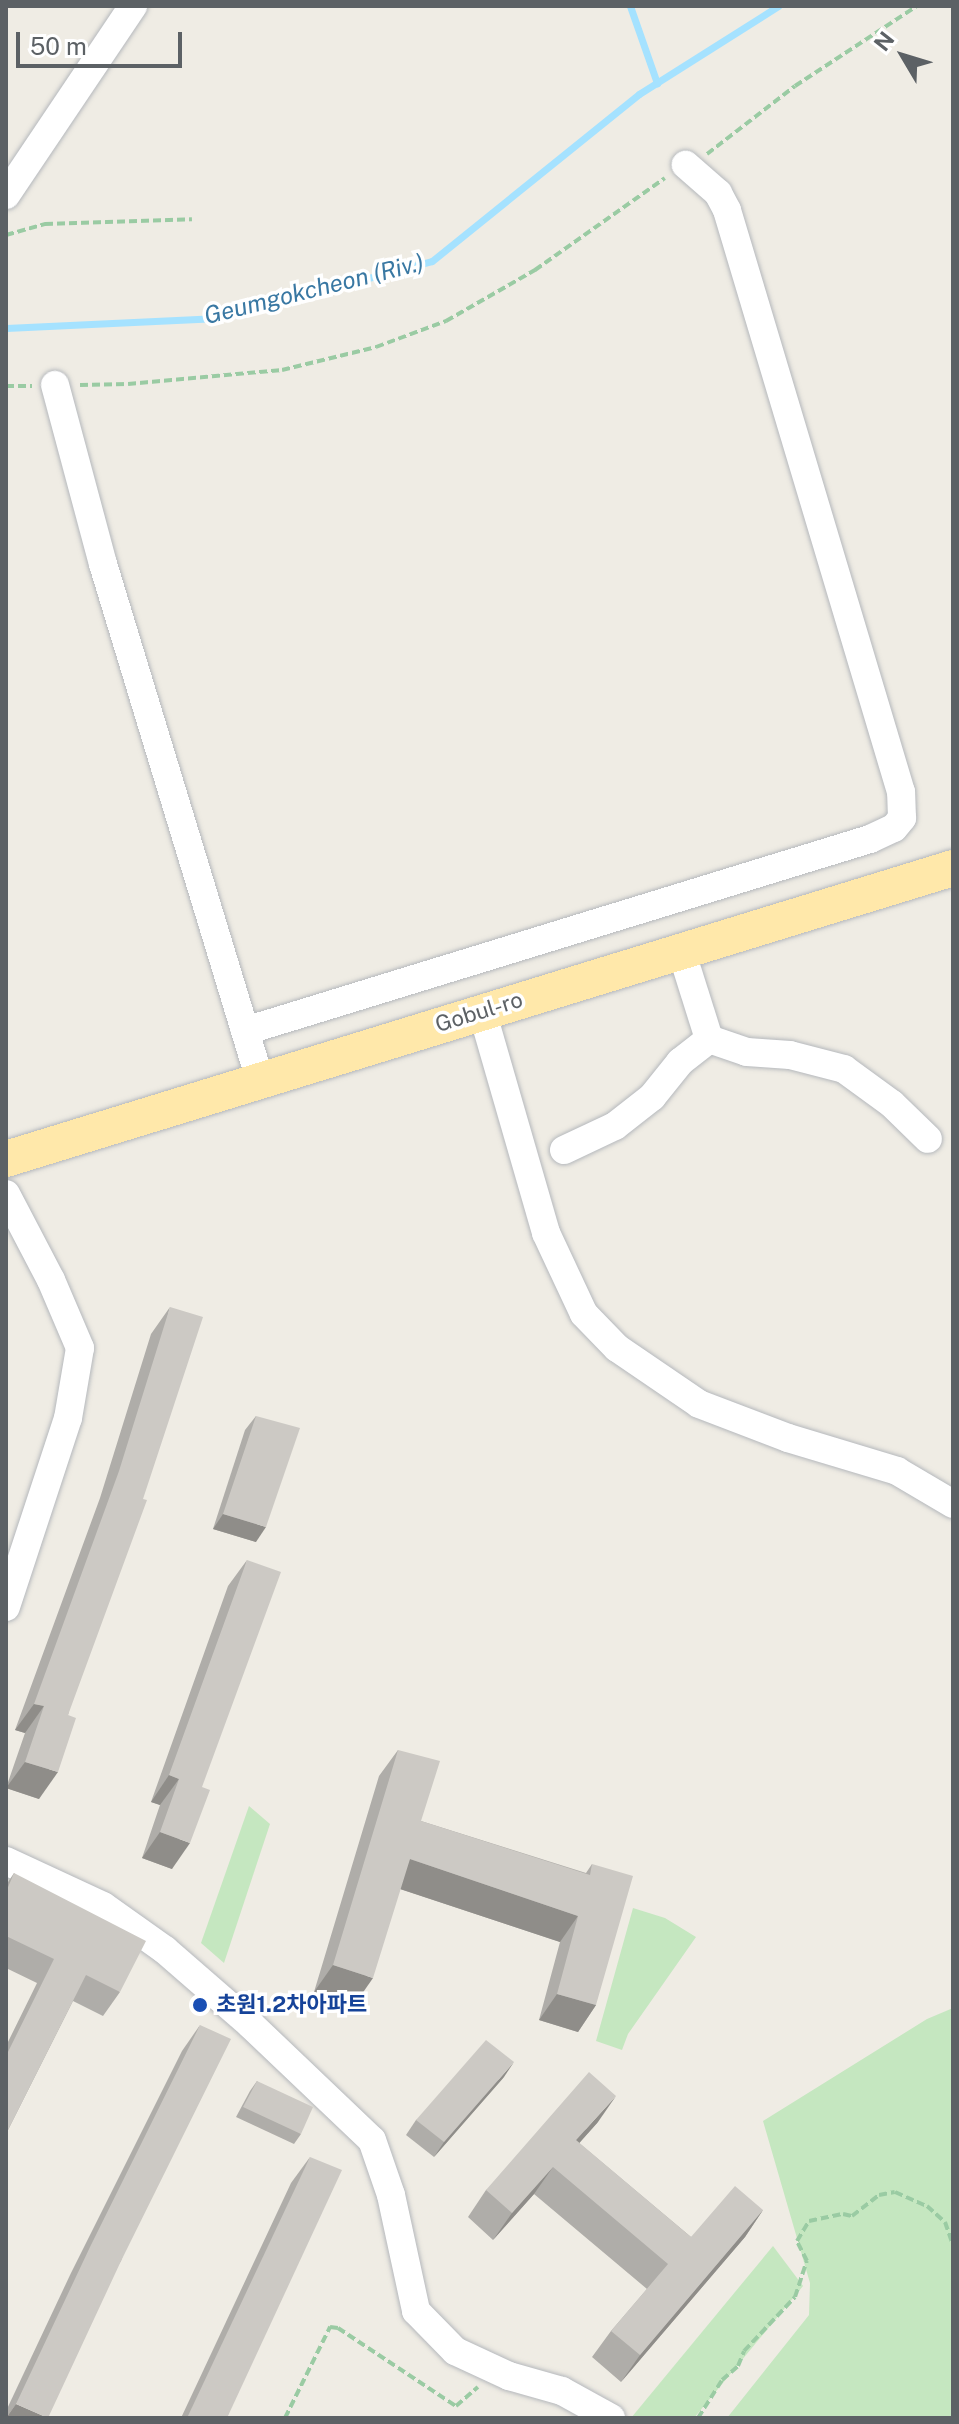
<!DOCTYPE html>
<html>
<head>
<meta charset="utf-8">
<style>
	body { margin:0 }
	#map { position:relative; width:959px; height:2424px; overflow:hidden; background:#efece4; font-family:"Public Sans","Noto Sans KR",sans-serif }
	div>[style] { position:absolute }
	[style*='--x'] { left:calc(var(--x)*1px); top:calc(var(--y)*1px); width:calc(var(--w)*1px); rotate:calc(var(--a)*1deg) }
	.green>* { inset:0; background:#c5e7c0 }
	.stream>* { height:7px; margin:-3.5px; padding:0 3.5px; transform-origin:3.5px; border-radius:3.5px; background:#a5e2ff }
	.path>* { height:4px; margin-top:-2px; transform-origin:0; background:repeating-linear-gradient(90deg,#9acba3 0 8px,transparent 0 12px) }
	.roads { filter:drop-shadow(0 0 2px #b5b8bc) drop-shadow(0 0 2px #b5b8bc) }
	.minor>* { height:28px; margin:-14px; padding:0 14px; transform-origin:14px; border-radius:14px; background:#fff }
	.major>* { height:36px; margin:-18px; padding:0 18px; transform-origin:18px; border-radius:18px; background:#ffe8aa }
	.wall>* { inset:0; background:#afada9 }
	.shaded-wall>* { inset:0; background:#8f8d89 }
	.building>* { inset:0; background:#ccc9c4 }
	.dots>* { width:22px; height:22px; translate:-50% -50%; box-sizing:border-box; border:4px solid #fff; border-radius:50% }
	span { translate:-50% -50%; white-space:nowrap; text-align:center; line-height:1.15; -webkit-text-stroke:7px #fff; paint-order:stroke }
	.street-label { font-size:22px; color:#5c6165 }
	.transit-label { font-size:22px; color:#164399; font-weight:700 }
	.left { translate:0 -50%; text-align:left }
	.water-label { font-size:24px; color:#3978a3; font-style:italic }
	.frame { position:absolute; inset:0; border:8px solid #5c6165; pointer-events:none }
	.north { position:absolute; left:863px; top:16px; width:80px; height:80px; -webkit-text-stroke:6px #fff; paint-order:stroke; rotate:308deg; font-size:22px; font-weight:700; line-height:32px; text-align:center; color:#5c6165 }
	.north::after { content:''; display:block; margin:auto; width:28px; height:36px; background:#5c6165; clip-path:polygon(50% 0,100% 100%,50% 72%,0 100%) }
	.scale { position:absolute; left:16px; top:32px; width:166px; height:36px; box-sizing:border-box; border:4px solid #5c6165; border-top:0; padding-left:10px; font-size:24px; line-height:28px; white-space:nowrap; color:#5c6165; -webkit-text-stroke:6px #fff; paint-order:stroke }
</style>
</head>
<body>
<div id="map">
	<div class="green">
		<i style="clip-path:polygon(249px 1806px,270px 1824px,224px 1963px,201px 1943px)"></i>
		<i style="clip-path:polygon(633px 1908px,665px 1918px,696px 1937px,628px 2034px,622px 2050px,596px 2041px)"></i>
		<i style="clip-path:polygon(953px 2008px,953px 2418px,727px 2418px,809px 2315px,810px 2283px,763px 2121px,927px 2019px)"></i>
		<i style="clip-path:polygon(773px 2246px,803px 2286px,694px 2418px,631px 2418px)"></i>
	</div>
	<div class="stream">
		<i style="--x:630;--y:6;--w:82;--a:70.7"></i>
		<i style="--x:6;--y:328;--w:213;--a:-2.7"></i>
		<i style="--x:219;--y:318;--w:220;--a:-15"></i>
		<i style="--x:432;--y:261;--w:266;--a:-38.9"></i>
		<i style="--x:639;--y:94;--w:165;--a:-32.3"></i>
	</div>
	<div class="path">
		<i style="--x:707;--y:154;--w:111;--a:-37.7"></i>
		<i style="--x:795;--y:86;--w:146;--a:-33.3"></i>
		<i style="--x:6;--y:235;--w:41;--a:-15.8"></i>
		<i style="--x:45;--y:224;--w:147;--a:-1.9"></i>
		<i style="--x:80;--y:385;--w:48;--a:-1.2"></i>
		<i style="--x:128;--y:384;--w:155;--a:-5.2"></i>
		<i style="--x:282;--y:370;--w:97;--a:-13.7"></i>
		<i style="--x:376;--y:347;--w:75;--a:-20.4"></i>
		<i style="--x:446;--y:321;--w:103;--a:-29.8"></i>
		<i style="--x:535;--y:270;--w:159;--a:-35.3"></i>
		<i style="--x:6;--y:386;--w:26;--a:0"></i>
		<i style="--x:285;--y:2418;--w:102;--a:-63.7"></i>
		<i style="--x:330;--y:2327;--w:8;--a:7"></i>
		<i style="--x:338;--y:2328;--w:141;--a:33.5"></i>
		<i style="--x:456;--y:2406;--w:29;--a:-41"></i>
		<i style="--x:698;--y:2418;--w:45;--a:-57.7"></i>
		<i style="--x:722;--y:2380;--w:21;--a:-41"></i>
		<i style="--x:738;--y:2366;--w:16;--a:-68"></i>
		<i style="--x:744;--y:2351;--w:74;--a:-46.6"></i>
		<i style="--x:795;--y:2297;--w:38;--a:-72"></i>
		<i style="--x:807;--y:2261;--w:22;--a:-117"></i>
		<i style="--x:797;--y:2241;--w:23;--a:-59"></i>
		<i style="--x:809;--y:2221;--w:35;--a:-12"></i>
		<i style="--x:843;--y:2214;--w:9;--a:13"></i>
		<i style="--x:852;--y:2216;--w:34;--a:-38"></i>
		<i style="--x:879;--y:2195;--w:16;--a:-11"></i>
		<i style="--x:895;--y:2192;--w:35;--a:24"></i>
		<i style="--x:927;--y:2206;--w:24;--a:42"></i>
		<i style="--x:945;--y:2222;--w:24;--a:71"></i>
	</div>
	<div class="roads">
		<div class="minor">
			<i style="--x:6;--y:195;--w:228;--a:-56.1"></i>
			<i style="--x:55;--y:385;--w:185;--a:75"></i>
			<i style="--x:103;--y:564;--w:539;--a:73.08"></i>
			<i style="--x:681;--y:950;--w:93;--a:72.5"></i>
			<i style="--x:482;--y:1011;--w:231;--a:73.9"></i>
			<i style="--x:546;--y:1233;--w:89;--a:64.9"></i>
			<i style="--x:584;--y:1314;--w:47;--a:45.9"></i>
			<i style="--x:617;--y:1348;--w:99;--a:34.3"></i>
			<i style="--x:699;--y:1404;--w:95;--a:20.9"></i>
			<i style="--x:788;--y:1438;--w:114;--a:16.8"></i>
			<i style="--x:897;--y:1471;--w:65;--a:30.5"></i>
			<i style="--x:245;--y:1031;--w:654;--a:-17.08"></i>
			<i style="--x:870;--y:839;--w:26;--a:-25"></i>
			<i style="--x:894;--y:828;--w:13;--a:-51"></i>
			<i style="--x:902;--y:818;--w:26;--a:-92"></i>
			<i style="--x:901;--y:792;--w:607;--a:-106.65"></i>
			<i style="--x:727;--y:210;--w:19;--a:-118"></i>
			<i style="--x:718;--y:193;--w:43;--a:-138.8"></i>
			<i style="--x:564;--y:1150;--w:56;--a:-25.2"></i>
			<i style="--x:615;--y:1126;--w:47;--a:-38.1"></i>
			<i style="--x:652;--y:1097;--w:45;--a:-51.3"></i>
			<i style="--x:680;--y:1062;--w:37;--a:-38"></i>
			<i style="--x:709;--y:1039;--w:40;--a:18.9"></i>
			<i style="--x:747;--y:1052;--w:43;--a:4"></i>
			<i style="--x:790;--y:1055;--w:56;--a:14.5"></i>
			<i style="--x:844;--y:1069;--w:59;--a:36.1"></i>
			<i style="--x:892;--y:1104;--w:50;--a:44.2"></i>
			<i style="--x:6;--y:1194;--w:97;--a:62.4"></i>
			<i style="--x:51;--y:1280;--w:74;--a:66.9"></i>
			<i style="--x:80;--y:1348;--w:71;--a:99.7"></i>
			<i style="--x:68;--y:1418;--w:199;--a:108.2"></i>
			<i style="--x:6;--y:1861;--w:107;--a:24.9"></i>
			<i style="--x:103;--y:1906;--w:76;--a:35.4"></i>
			<i style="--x:165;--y:1950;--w:113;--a:41"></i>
			<i style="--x:250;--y:2024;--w:168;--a:43.6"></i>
			<i style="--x:372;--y:2140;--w:58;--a:70.9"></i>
			<i style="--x:391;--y:2195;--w:119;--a:77.8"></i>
			<i style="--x:416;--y:2311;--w:56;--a:45.7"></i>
			<i style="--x:455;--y:2351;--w:60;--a:24.8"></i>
			<i style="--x:509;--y:2376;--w:55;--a:15.8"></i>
			<i style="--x:562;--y:2391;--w:56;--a:28.9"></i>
		</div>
		<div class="major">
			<i style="--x:6;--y:1159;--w:991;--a:-17.08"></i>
		</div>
	</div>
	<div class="wall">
		<i style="clip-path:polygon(170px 1307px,68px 1715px,39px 1799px,6px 1788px,25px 1733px,15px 1730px,100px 1498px,151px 1334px)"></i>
		<i style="clip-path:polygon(256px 1416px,256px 1542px,213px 1529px,245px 1430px)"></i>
		<i style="clip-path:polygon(247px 1560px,172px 1869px,142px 1858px,160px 1805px,151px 1802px,228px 1586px)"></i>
		<i style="clip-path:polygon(398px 1750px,421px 1821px,586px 1873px,592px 1864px,596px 2005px,578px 2032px,539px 2020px,560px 1942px,400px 1889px,355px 2004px,314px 1992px,379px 1776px)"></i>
		<i style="clip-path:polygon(14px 1873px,120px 1992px,103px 2016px,73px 2001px,6px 2134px,6px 2046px,37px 1983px,6px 1968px,6px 1885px)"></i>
		<i style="clip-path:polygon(200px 2025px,121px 2261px,6px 2418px,6px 2411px,71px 2273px,182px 2051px)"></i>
		<i style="clip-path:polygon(504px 2077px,434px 2157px,406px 2135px,416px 2120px)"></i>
		<i style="clip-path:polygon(257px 2081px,301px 2134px,294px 2144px,236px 2117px,250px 2091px)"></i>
		<i style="clip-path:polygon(598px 2122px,579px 2143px,691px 2237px,763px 2210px,745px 2237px,621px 2382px,592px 2357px,611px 2331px,647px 2289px,534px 2194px,493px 2240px,468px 2217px,486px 2190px)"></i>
		<i style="clip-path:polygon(310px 2157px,227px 2418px,181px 2418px,291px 2183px)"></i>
	</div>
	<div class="shaded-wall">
		<i style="clip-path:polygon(223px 1514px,266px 1527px,256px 1542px,213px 1529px)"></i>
		<i style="clip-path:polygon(34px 1704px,44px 1706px,25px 1733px,15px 1730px)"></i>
		<i style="clip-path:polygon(25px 1762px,58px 1772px,39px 1799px,6px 1788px)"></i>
		<i style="clip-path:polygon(169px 1775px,179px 1779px,160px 1805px,151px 1802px)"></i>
		<i style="clip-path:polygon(160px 1832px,190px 1843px,172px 1869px,142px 1858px)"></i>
		<i style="clip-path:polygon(410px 1859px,578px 1916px,560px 1942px,391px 1886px)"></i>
		<i style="clip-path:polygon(333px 1965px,373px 1978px,355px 2004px,314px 1992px)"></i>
		<i style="clip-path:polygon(557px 1994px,596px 2005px,578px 2032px,539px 2020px)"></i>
		<i style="clip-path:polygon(514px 2062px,504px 2077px,434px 2157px,444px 2142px)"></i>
		<i style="clip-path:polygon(616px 2096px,598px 2122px,558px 2167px,576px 2140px)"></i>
		<i style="clip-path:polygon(553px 2167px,534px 2194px,493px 2240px,512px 2213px)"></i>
		<i style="clip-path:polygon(763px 2210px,745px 2237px,621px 2382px,640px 2355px)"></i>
		<i style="clip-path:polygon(16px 2404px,48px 2418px,6px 2418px)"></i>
	</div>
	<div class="building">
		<i style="clip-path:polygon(170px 1307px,203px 1317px,143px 1499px,147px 1500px,68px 1715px,76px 1718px,58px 1772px,25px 1762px,44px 1706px,34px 1704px,119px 1471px)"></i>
		<i style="clip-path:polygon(256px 1416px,300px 1428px,266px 1527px,223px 1514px)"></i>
		<i style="clip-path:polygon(247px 1560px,281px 1572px,202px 1787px,210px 1790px,190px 1843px,160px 1832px,179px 1779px,169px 1775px)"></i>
		<i style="clip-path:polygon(398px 1750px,440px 1761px,421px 1821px,590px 1875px,592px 1864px,633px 1876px,596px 2005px,557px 1994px,578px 1916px,410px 1859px,373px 1978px,333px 1965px)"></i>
		<i style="clip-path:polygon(14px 1873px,146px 1941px,120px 1992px,86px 1975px,6px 2134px,6px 2056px,54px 1959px,6px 1936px,6px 1892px)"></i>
		<i style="clip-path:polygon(200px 2025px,231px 2039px,121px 2261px,48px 2418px,16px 2404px,90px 2247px)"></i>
		<i style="clip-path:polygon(486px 2040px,514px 2062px,444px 2142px,416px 2120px)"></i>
		<i style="clip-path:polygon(589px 2072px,616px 2096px,576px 2140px,691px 2237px,735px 2186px,763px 2210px,640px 2355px,611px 2331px,668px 2264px,553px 2167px,512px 2213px,486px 2190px)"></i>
		<i style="clip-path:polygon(257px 2081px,313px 2107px,301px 2134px,243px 2107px)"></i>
		<i style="clip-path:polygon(310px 2157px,342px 2170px,227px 2418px,187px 2418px)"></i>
	</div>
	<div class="dots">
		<i style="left:200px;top:2005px;background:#1a4fb4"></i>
	</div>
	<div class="street-label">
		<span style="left:479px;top:1012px;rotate:-17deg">Gobul-ro</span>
	</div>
	<div class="transit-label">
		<span class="left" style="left:216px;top:2005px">초원1.2차아파트</span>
	</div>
	<div class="water-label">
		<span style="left:314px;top:289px;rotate:-14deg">Geumgokcheon (Riv.)</span>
	</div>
	<div class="frame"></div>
	<div class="north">N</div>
	<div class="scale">50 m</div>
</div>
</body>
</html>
